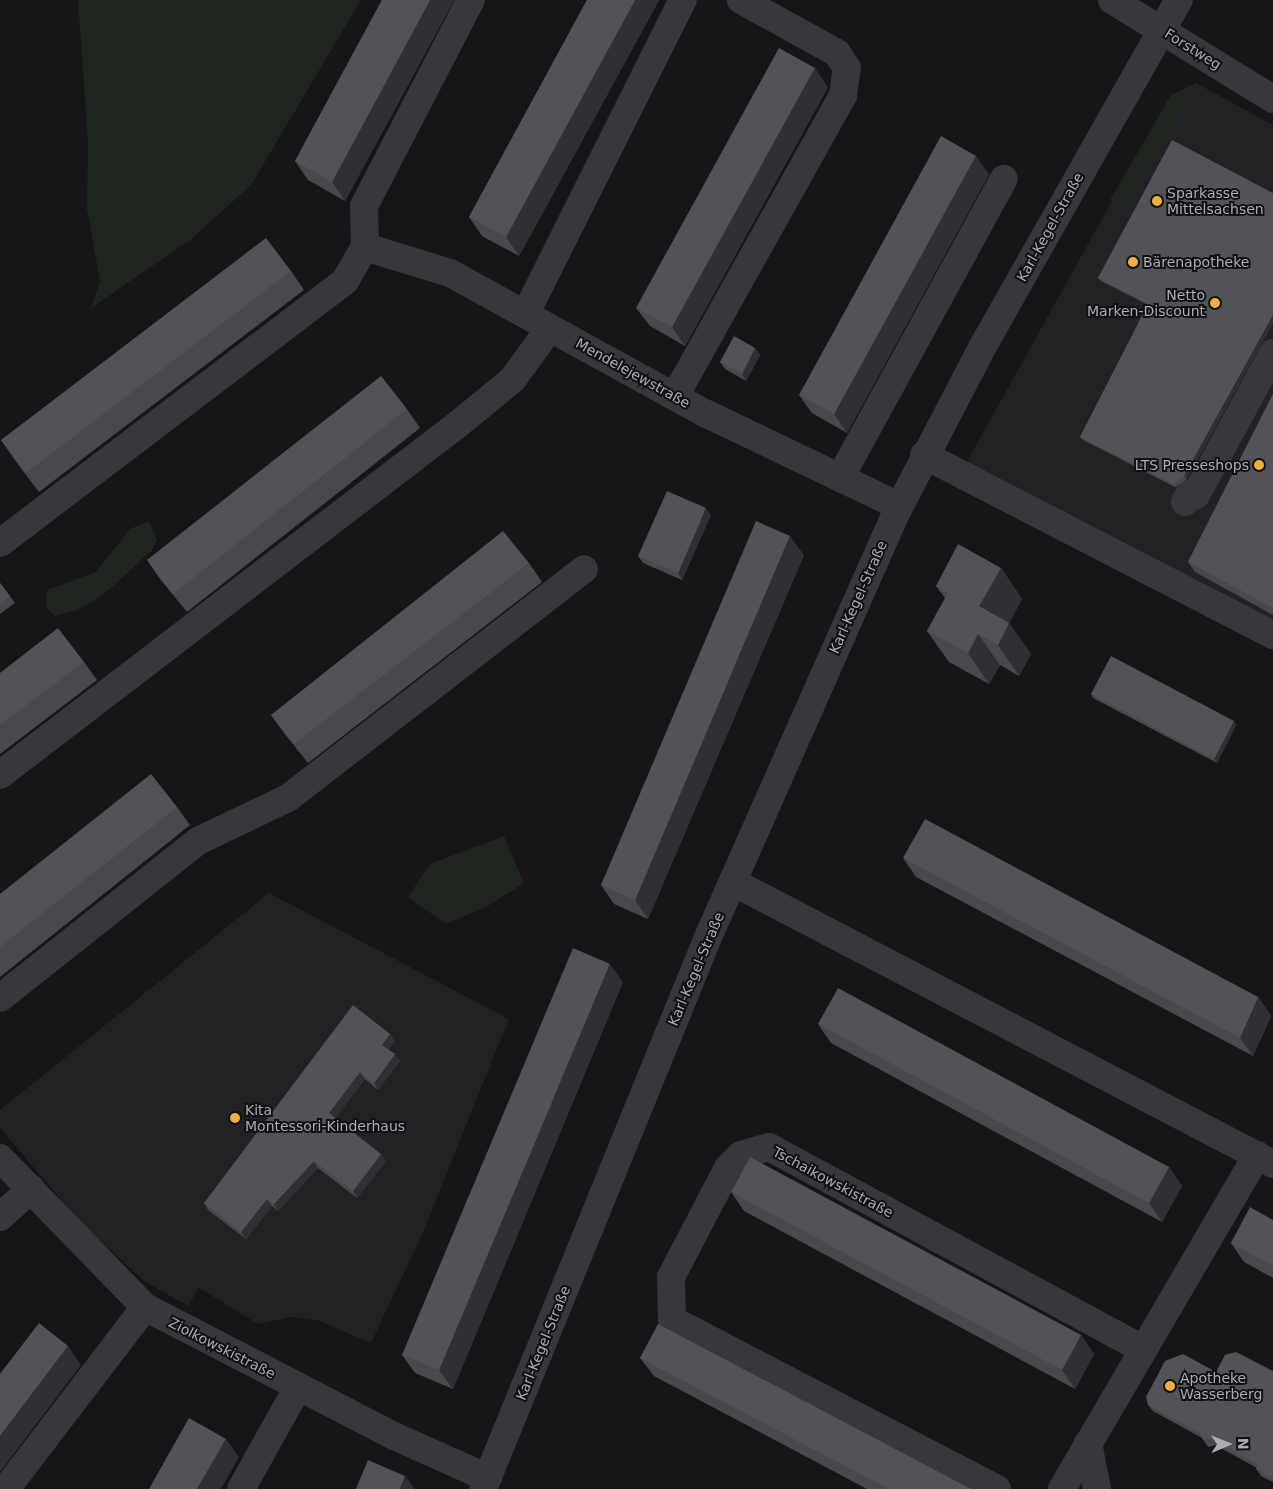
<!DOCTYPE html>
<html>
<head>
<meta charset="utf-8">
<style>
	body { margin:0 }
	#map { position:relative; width:1273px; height:1489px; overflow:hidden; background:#161618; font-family:"DejaVu Sans",sans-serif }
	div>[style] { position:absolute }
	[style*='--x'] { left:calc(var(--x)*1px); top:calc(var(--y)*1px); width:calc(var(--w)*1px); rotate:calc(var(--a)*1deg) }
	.built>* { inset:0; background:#222225 }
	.green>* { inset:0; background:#1e261f }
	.minor>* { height:28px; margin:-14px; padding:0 14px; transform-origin:14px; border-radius:14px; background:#37383d }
	.wall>* { inset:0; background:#47494d }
	.shaded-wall>* { inset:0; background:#2f3033 }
	.building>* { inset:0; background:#525359 }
	.dots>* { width:14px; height:14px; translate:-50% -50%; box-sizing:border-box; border:2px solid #111113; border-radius:50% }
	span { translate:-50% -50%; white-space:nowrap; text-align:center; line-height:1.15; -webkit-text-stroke:4px #111113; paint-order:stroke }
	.street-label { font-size:14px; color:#a8adb8 }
	.poi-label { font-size:14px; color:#a8adb8 }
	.left { translate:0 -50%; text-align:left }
	.right { translate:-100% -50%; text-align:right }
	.north { position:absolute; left:1203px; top:1419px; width:50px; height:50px; -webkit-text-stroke:4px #111113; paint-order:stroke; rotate:89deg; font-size:14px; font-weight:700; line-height:20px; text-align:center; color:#a8adb8 }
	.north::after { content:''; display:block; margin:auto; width:18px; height:22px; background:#a8adb8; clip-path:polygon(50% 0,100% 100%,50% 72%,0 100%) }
</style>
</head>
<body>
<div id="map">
	<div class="built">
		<i style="clip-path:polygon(1196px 83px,1273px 125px,1273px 627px,965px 465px,1171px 95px)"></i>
		<i style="clip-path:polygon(269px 893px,509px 1019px,421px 1237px,371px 1343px,317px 1320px,291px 1317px,258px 1324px,199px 1288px,188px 1306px,143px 1280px,83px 1225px,0 1128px,0 1110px)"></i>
	</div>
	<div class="green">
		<i style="clip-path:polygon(78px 0,361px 0,251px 185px,190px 240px,91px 308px,100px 281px,87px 209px,88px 142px)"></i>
		<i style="clip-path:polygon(1196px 83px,1262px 119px,1259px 124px,1194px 90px,1126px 208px,1110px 200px,1171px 95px)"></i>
		<i style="clip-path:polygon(149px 521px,157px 540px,152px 550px,109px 590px,81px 609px,55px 616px,46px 607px,47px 590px,96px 572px,130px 529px)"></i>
		<i style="clip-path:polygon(504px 836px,524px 883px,488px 906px,446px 924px,408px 897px,430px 864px)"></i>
	</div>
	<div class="minor">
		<i style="--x:1112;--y:0;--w:189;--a:31.6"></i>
		<i style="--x:365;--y:247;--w:89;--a:17"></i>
		<i style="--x:450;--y:273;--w:293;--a:28.8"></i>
		<i style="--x:707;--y:414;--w:213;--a:25.6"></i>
		<i style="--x:526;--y:313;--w:350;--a:-63.4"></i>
		<i style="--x:675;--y:396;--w:345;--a:-60.8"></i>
		<i style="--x:843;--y:95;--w:27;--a:-82"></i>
		<i style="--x:847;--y:68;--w:18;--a:-124"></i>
		<i style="--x:837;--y:53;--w:110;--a:-151.1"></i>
		<i style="--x:924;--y:455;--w:393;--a:27.3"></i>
		<i style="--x:840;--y:478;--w:341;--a:-61.3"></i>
		<i style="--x:1185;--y:502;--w:9;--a:-63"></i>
		<i style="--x:1189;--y:494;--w:7;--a:8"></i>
		<i style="--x:1196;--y:495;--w:162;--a:-61.5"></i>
		<i style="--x:0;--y:543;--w:433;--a:-37.2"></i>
		<i style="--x:345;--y:281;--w:39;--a:-60"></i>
		<i style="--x:365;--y:247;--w:41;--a:-91.4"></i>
		<i style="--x:364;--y:206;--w:232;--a:-62.6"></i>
		<i style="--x:0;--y:775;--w:576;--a:-37.45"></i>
		<i style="--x:457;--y:425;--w:71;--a:-39.3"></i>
		<i style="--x:512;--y:380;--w:64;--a:-53.8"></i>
		<i style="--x:733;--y:882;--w:609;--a:27.57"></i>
		<i style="--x:0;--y:998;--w:253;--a:-38.4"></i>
		<i style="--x:198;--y:841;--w:100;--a:-25.5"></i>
		<i style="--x:288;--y:798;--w:374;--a:-37.7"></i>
		<i style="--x:0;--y:1158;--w:208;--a:45.8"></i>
		<i style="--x:145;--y:1307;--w:280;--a:27.4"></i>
		<i style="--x:394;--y:1436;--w:103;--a:24.1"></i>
		<i style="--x:0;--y:1217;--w:42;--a:-42.1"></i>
		<i style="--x:1088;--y:1443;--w:47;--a:78.9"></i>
		<i style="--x:6;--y:1489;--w:229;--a:-52.6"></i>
		<i style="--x:241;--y:1489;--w:117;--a:-60.8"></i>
		<i style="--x:483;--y:1489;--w:598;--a:-67.81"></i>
		<i style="--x:709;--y:935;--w:459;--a:-66.1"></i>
		<i style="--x:895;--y:515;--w:191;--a:-62.5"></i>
		<i style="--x:983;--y:346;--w:398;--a:-60.5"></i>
		<i style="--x:997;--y:1489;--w:366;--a:-152.5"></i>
		<i style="--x:672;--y:1320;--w:43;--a:-91.3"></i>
		<i style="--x:671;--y:1277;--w:123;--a:-62.4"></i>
		<i style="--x:728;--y:1168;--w:18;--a:-45"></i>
		<i style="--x:741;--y:1155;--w:29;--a:-16"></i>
		<i style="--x:769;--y:1147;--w:426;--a:28.4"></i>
		<i style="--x:1062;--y:1489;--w:387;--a:-59.7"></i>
	</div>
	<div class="wall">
		<i style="clip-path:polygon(382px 0,454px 0,345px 201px,308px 180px,295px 161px)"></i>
		<i style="clip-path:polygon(587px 0,659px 0,519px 256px,482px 236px,469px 217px)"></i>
		<i style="clip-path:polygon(828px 87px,685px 346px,650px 326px,636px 308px)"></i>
		<i style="clip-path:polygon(1172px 140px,1187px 479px,1175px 487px,1083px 440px,1080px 437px,1148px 305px,1101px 281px,1098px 278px)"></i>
		<i style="clip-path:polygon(989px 174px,847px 433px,812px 413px,799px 395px)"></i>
		<i style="clip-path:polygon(291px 271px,304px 290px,39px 492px,14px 459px,1px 440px)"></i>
		<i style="clip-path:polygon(755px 348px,760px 355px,746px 381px,725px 369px,720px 362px)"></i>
		<i style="clip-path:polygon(1273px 394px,1273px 615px,1195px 572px,1188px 562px)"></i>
		<i style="clip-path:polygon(407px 409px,420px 428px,187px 612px,160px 579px,147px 560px)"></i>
		<i style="clip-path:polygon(711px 515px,682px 580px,643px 563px,638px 556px)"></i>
		<i style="clip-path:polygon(804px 555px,648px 919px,614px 904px,601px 885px)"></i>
		<i style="clip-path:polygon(529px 563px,542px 582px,308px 763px,284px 733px,271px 715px)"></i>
		<i style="clip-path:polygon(1001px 568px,1022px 599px,1009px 623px,1031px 654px,1019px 676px,1000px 665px,989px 684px,949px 662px,927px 631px,945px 598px,936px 586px)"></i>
		<i style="clip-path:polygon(0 583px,15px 603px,0 614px)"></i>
		<i style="clip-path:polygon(84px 662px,97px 680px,0 754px,0 673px)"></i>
		<i style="clip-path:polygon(1091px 694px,1236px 725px,1217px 763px,1093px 698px)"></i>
		<i style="clip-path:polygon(177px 807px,190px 825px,0 977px,0 894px)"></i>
		<i style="clip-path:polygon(903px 858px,1258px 997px,1271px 1016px,1253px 1056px,916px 877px)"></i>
		<i style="clip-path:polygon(623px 982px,453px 1389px,415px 1373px,402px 1355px)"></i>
		<i style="clip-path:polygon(818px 1024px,1169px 1167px,1182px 1186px,1162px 1222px,831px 1043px)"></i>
		<i style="clip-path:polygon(390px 1034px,395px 1041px,388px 1050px,400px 1061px,378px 1090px,365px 1079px,335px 1118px,386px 1161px,357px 1198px,318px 1168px,278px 1211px,272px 1206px,246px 1239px,208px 1210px,204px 1203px)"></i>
		<i style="clip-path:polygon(731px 1192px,1081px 1335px,1094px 1354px,1075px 1389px,744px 1211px)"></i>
		<i style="clip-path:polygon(1273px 1220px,1273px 1278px,1244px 1262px,1231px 1243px)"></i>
		<i style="clip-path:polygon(640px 1358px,971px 1489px,867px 1489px,654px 1376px)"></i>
		<i style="clip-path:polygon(1273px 1371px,1273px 1482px,1261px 1476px,1256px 1469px,1257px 1468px,1215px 1445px,1208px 1447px,1202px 1438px,1153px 1411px,1148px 1405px,1216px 1372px)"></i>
	</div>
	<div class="shaded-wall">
		<i style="clip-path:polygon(430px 0,454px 0,345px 201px,332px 182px)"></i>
		<i style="clip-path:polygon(635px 0,659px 0,519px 256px,506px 237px)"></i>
		<i style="clip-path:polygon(815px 68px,828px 87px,685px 346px,672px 327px)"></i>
		<i style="clip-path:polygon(976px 156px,989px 174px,847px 433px,834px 414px)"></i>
		<i style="clip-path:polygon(1273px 315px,1273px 323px,1187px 479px,1184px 476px)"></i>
		<i style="clip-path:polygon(755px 348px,760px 355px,746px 381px,742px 374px)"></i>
		<i style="clip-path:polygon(706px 508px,711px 515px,682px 580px,678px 573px)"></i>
		<i style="clip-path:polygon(790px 536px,804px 555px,648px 919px,635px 900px)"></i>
		<i style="clip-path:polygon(1001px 568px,1022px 599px,1001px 637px,979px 606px)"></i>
		<i style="clip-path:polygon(1009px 623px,1031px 654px,1019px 676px,998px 645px)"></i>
		<i style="clip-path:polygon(978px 634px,1000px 665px,989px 684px,968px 653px)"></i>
		<i style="clip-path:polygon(1234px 721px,1236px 725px,1217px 763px,1214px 759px)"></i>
		<i style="clip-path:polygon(610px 964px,623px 982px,453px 1389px,439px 1370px)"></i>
		<i style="clip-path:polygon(1258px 997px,1271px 1016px,1253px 1056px,1240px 1038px)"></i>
		<i style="clip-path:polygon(390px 1034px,395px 1041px,387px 1052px,382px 1045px)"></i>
		<i style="clip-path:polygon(395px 1054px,400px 1061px,378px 1090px,374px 1083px)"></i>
		<i style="clip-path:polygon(360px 1072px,365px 1079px,334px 1120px,329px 1113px)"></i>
		<i style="clip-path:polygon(381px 1154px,386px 1161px,357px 1198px,353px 1191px)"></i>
		<i style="clip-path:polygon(314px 1161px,318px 1168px,278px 1211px,274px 1204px)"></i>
		<i style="clip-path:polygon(1169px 1167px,1182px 1186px,1162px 1222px,1149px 1203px)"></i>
		<i style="clip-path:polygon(267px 1199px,272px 1206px,246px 1239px,241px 1232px)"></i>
		<i style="clip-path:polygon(1081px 1335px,1094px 1354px,1075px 1389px,1062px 1370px)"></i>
		<i style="clip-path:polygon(68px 1346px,81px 1365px,0 1472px,0 1436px)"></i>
		<i style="clip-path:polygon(226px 1439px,239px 1457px,221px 1489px,197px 1489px)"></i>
		<i style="clip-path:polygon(405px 1476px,415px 1489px,400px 1489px)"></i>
	</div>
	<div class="building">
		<i style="clip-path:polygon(382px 0,430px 0,332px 182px,295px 161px)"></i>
		<i style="clip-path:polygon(587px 0,635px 0,506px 237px,469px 217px)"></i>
		<i style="clip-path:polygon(779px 48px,815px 68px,672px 327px,636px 308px)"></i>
		<i style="clip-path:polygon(941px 136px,976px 156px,834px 414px,799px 395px)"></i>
		<i style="clip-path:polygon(1172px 140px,1273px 193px,1273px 315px,1184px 476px,1173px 484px,1080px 437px,1148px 304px,1098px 278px)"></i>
		<i style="clip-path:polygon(266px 238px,291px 271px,26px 473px,1px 440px)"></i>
		<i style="clip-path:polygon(734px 336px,755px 348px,742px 374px,720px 362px)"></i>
		<i style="clip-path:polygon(381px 376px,407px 409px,173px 594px,147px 560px)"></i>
		<i style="clip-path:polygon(1273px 394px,1273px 608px,1188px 562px)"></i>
		<i style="clip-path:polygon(667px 491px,706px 508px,678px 573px,638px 556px)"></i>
		<i style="clip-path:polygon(756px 521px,790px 536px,635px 900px,601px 885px)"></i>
		<i style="clip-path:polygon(503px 531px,529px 563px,294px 744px,271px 715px)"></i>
		<i style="clip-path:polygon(958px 544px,1001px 568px,979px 606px,1009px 623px,998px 645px,978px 634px,968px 653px,927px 631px,948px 593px,936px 586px)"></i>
		<i style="clip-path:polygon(0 583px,10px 596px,0 604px)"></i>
		<i style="clip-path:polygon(58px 628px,84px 662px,0 725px,0 673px)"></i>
		<i style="clip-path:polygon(1111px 656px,1234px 721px,1214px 759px,1091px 694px)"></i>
		<i style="clip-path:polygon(151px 774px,177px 807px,0 947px,0 894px)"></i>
		<i style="clip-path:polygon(925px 819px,1258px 997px,1240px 1038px,903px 858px)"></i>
		<i style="clip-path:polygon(573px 948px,610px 964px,439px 1370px,402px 1355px)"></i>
		<i style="clip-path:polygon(838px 988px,1169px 1167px,1149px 1203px,818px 1024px)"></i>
		<i style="clip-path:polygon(353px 1005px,390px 1034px,382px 1045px,395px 1054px,374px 1083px,360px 1072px,329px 1113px,381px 1154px,353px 1191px,314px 1161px,274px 1204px,267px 1199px,241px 1232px,204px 1203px)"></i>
		<i style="clip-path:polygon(750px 1157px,1081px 1335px,1062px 1370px,731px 1192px)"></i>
		<i style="clip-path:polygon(1250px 1207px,1273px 1220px,1273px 1266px,1231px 1243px)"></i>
		<i style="clip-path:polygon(39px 1323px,68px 1346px,0 1436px,0 1374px)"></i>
		<i style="clip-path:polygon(658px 1324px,971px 1489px,889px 1489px,640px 1358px)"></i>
		<i style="clip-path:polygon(1236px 1352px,1273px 1371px,1273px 1478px,1256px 1469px,1258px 1465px,1210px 1438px,1203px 1440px,1200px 1433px,1148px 1405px,1146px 1397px,1165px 1361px,1183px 1354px,1216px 1372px,1225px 1355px)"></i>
		<i style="clip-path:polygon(189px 1418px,226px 1439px,197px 1489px,149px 1489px)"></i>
		<i style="clip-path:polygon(368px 1460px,405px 1476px,400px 1489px,356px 1489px)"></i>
	</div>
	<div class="dots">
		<i style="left:1157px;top:201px;background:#f2b134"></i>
		<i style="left:1133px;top:262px;background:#f2b134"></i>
		<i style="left:1215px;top:303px;background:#f2b134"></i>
		<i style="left:1259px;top:465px;background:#f2b134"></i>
		<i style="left:235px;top:1118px;background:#f2b134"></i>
		<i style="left:1170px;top:1386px;background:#f2b134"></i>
	</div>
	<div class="street-label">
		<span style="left:1193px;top:49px;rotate:32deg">Forstweg</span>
		<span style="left:1050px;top:227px;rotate:-61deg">Karl-Kegel-Straße</span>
		<span style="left:633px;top:373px;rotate:29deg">Mendelejewstraße</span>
		<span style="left:858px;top:597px;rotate:-66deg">Karl-Kegel-Straße</span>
		<span style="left:696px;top:969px;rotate:-67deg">Karl-Kegel-Straße</span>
		<span style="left:833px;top:1182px;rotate:28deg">Tschaikowskistraße</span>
		<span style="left:543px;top:1343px;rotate:-68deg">Karl-Kegel-Straße</span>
		<span style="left:222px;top:1348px;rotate:27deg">Ziolkowskistraße</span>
	</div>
	<div class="poi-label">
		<span class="left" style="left:1167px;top:201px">Sparkasse<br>Mittelsachsen</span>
		<span class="left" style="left:1143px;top:262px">Bärenapotheke</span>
		<span class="right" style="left:1205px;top:303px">Netto<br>Marken-Discount</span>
		<span class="right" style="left:1249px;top:465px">LTS Presseshops</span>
		<span class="left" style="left:245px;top:1118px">Kita<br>Montessori-Kinderhaus</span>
		<span class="left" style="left:1180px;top:1386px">Apotheke<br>Wasserberg</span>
	</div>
	<div class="north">N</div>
</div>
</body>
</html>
